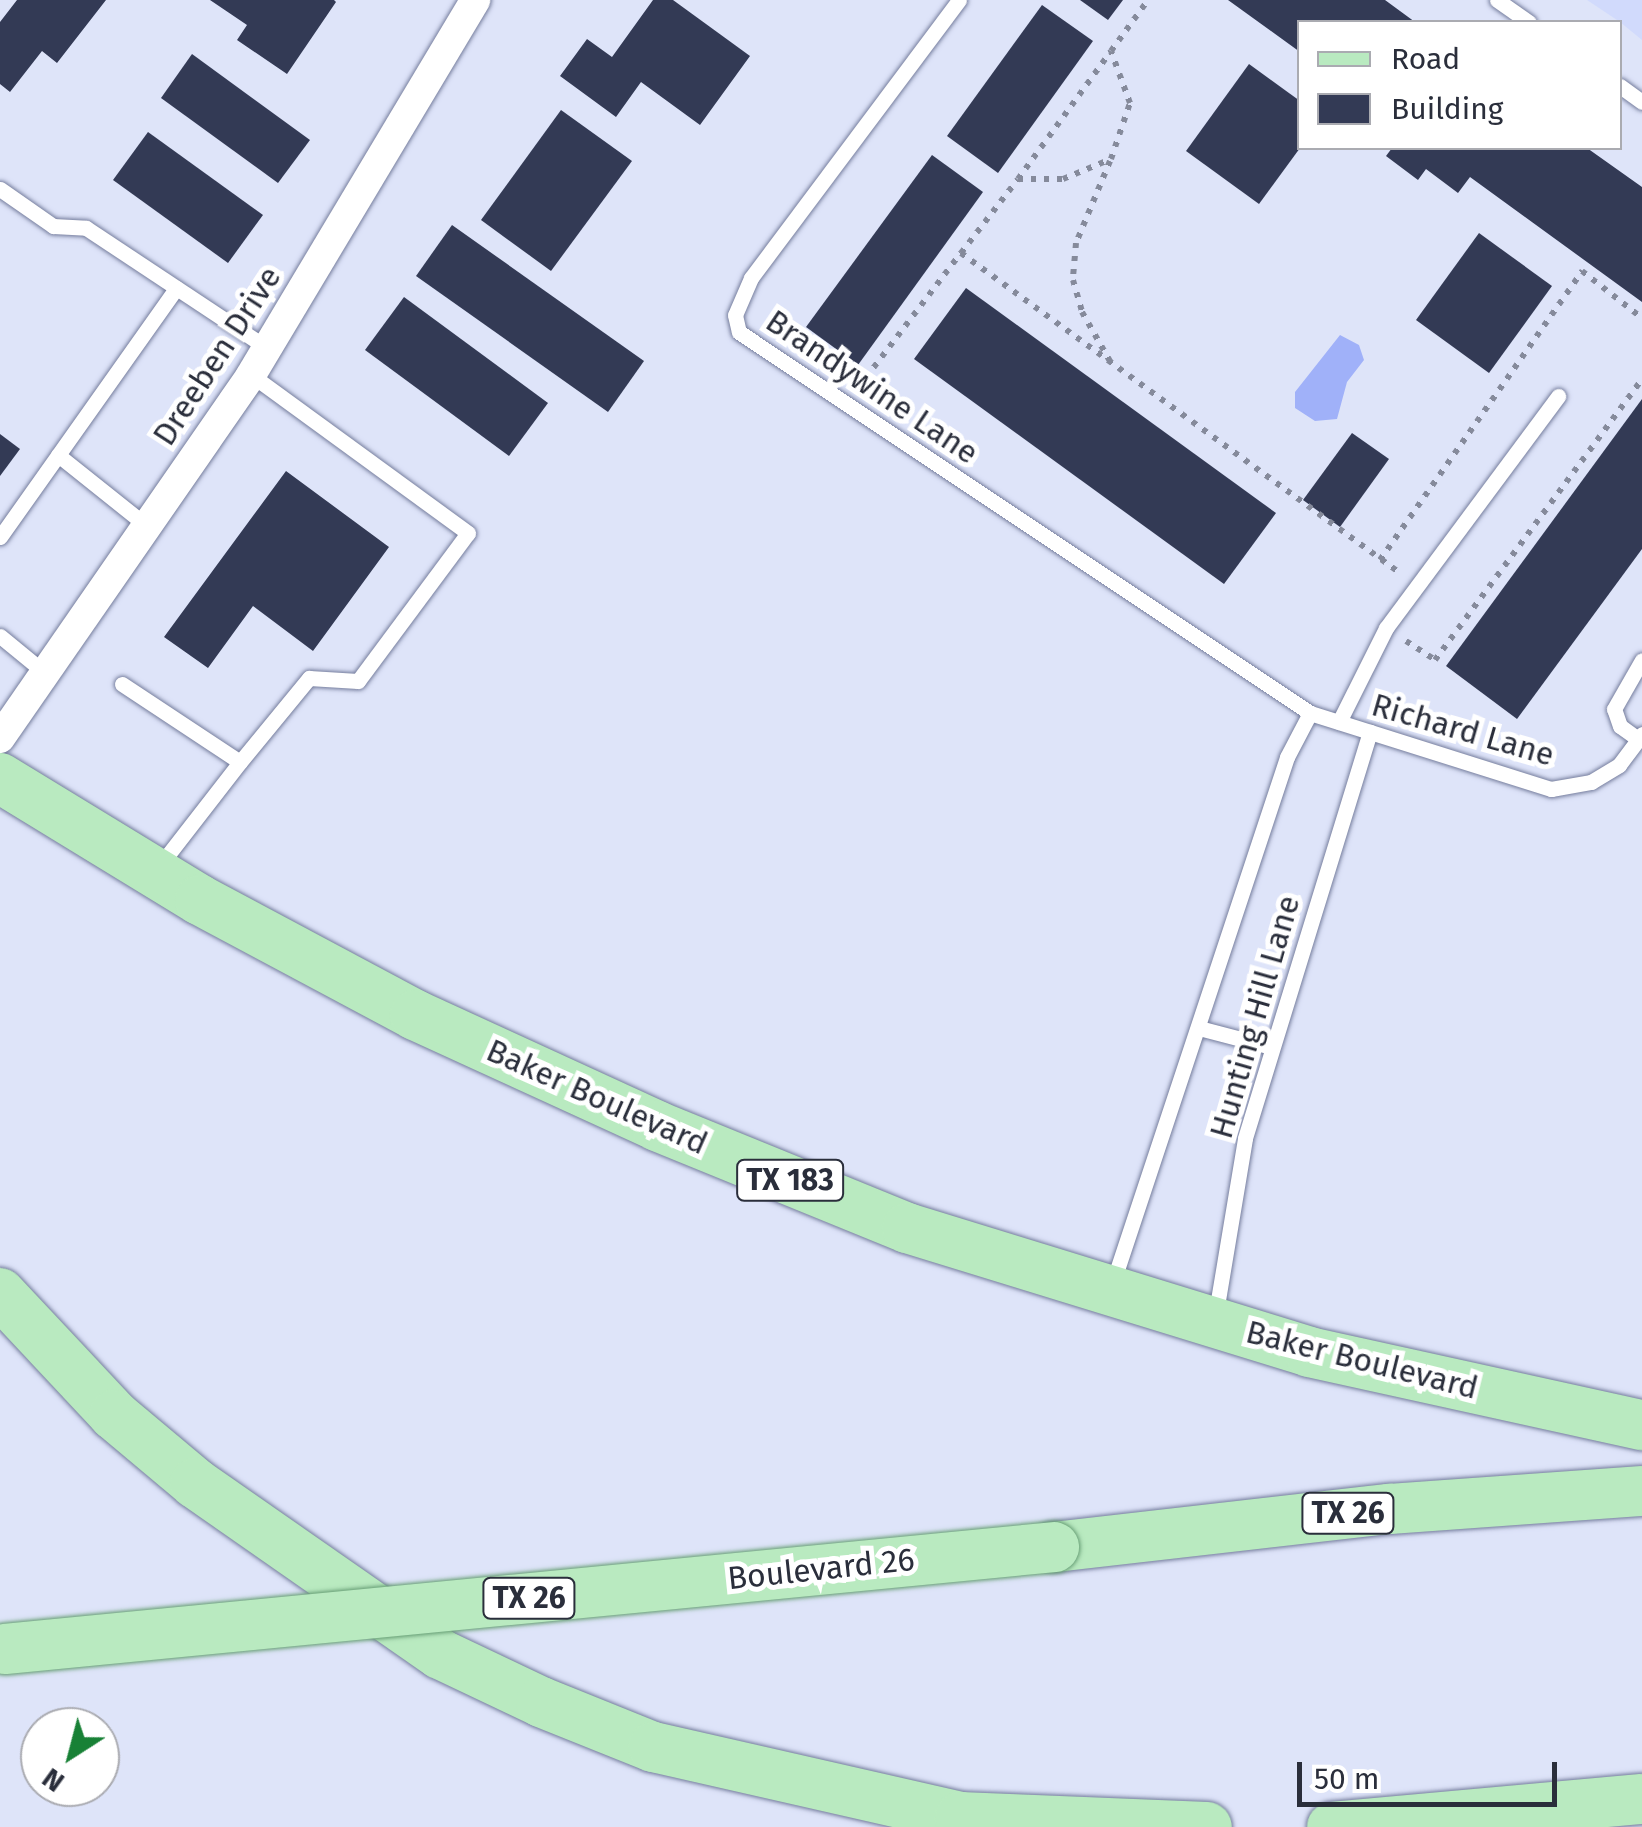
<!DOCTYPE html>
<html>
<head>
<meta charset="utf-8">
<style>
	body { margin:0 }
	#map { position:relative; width:1642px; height:1827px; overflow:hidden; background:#dee4f9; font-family:"Fira Sans",sans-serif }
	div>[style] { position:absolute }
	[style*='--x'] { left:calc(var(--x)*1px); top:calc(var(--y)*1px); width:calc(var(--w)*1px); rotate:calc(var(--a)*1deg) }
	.built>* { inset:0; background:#d1dafc }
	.water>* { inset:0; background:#a0b1f9 }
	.building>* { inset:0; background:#333a55 }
	.path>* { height:6px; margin-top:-3px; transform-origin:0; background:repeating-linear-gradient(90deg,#858a9b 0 5px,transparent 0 13px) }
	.roads { filter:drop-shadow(0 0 2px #757d9d) drop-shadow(0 0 2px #757d9d) }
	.lane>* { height:15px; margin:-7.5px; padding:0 7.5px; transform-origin:7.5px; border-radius:7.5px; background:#fff }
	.street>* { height:30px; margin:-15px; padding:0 15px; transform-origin:15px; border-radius:15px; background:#fff }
	.primary>* { height:50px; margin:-25px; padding:0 25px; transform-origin:25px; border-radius:25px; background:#b9eac0 }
	.bridges { filter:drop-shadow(0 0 2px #689f76) drop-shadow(0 0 2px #689f76) }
	.primary-bridge>* { height:50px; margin:-25px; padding:0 25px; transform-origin:25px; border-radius:25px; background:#b9eac0 }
	span { translate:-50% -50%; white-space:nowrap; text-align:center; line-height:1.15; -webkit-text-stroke:10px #fff; paint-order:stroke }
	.shield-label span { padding:2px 8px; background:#fff; border:2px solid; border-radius:8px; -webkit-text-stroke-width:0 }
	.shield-label { font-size:30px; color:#2a2e3b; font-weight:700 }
	.street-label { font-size:32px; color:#2a2e3b }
	.legend { position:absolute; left:1297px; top:20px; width:325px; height:130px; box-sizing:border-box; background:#fff; border:2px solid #aaabb1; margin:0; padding:12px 18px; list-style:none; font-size:30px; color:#2a2e3b }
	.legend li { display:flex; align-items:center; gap:20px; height:50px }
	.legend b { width:50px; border:2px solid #aaabb1 }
	.north { position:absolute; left:20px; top:1707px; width:100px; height:100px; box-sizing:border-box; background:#fff; border:2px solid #aaabb1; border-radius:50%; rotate:216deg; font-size:28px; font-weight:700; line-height:40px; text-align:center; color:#2a2e3b }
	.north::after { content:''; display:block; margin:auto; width:35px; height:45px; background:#188136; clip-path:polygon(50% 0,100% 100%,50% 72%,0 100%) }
	.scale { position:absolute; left:1297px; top:1762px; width:260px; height:45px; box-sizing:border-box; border:5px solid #2a2e3b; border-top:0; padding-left:12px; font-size:30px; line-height:35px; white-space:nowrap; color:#2a2e3b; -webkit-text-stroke:8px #fff; paint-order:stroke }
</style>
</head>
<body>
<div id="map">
	<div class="built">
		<i style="clip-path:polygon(1587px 0,1642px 0,1642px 40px,1620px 22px)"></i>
	</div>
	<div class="water">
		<i style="clip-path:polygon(1340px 335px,1359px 345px,1364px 360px,1347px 382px,1337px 419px,1315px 421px,1295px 408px,1295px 392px)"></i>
	</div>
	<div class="building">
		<i style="clip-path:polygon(17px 0,106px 0,57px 63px,42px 51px,10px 92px,0 84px,0 22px)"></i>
		<i style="clip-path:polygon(210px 0,334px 0,336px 2px,287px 74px,237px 40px,247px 25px)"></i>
		<i style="clip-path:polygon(653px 0,673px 0,750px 56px,700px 125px,641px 82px,616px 117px,560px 76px,587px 39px,612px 57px)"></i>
		<i style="clip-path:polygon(1080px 0,1123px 0,1108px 20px)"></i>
		<i style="clip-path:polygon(1228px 0,1385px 0,1415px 22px,1300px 22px,1300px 52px)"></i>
		<i style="clip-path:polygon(1042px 5px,1093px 41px,998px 173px,947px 136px)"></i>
		<i style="clip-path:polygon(192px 54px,310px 140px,278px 183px,161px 98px)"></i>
		<i style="clip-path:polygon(1249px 64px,1300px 101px,1300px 148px,1259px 204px,1186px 151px)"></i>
		<i style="clip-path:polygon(561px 110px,632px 161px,551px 271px,481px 220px)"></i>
		<i style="clip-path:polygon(148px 132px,263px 215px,228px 263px,113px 180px)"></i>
		<i style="clip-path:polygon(1392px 148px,1587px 148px,1642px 187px,1642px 302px,1470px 177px,1458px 193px,1426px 169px,1418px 180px,1386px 156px)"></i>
		<i style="clip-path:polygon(932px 155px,983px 192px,858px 365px,806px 327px)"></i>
		<i style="clip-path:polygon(452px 225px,644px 361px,608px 412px,416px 276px)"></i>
		<i style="clip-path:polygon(1479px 233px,1552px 286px,1489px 373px,1416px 320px)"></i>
		<i style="clip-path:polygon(966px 288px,1276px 513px,1224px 584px,914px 359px)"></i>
		<i style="clip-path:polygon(404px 297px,548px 403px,509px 456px,365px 350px)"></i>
		<i style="clip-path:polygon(1642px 399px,1642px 549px,1517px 719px,1446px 666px)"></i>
		<i style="clip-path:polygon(1352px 433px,1389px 459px,1340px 527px,1303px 500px)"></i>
		<i style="clip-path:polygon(0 434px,20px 449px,0 476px)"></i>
		<i style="clip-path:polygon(286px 471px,389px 547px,313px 651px,253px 606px,208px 668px,164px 637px)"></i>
	</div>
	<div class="path">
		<i style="--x:1110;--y:161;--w:89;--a:112.5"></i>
		<i style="--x:1076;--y:243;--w:37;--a:95"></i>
		<i style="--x:1073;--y:280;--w:33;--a:74"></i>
		<i style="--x:1082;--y:312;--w:59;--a:60.4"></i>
		<i style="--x:1018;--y:179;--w:158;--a:-54"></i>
		<i style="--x:961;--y:253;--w:93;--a:-52.4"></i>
		<i style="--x:1018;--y:179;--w:45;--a:0"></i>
		<i style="--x:1063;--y:179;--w:52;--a:-22.6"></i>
		<i style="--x:1111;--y:159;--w:59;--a:-71.3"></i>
		<i style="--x:1130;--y:103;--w:55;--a:-110.1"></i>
		<i style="--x:1111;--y:51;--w:63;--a:-54"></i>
		<i style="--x:858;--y:388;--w:170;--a:-52.7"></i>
		<i style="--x:961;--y:253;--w:543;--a:36.09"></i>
		<i style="--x:1380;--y:560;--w:353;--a:-55"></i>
		<i style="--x:1582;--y:271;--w:76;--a:38.1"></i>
		<i style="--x:1406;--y:641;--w:35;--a:33"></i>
		<i style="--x:1435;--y:660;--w:349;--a:-53.6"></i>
	</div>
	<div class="roads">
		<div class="lane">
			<i style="--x:959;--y:0;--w:347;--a:126.8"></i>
			<i style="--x:751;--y:278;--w:40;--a:113.4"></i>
			<i style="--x:735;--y:315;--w:17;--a:77"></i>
			<i style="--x:739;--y:332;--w:686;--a:33.71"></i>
			<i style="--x:1310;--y:713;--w:253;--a:17.5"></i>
			<i style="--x:1551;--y:789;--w:41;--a:-9.9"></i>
			<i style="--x:1591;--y:782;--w:33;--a:-31"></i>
			<i style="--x:1619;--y:765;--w:39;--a:-53"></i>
			<i style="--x:1497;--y:0;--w:39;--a:35"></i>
			<i style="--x:1620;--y:86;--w:27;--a:36"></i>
			<i style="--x:0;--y:189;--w:65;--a:34.9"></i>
			<i style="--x:53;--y:226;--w:33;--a:3"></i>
			<i style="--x:86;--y:228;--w:217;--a:33.5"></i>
			<i style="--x:58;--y:455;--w:114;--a:38.6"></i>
			<i style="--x:0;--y:537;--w:305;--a:-54.7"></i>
			<i style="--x:0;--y:636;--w:58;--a:39.4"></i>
			<i style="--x:122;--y:684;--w:141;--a:33.5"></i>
			<i style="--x:240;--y:762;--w:130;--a:127.8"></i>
			<i style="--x:1339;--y:722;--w:105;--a:-63.4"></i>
			<i style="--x:1386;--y:628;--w:289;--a:-53.4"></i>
			<i style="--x:1638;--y:739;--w:22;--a:-144"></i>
			<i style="--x:1620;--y:726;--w:18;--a:-109"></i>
			<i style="--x:1614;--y:709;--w:56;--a:-60.3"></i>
			<i style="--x:240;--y:762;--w:109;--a:-50.6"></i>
			<i style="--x:309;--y:678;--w:49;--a:3.5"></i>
			<i style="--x:358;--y:681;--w:184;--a:-53.4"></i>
			<i style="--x:468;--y:533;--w:268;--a:-143.9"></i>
			<i style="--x:1199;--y:1028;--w:75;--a:14.6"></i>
			<i style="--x:1112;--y:1285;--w:556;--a:-71.66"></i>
			<i style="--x:1287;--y:757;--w:50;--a:-62.4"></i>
			<i style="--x:1215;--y:1318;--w:182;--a:-80.5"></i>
			<i style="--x:1245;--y:1138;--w:425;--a:-72.9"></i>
		</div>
		<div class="street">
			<i style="--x:0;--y:738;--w:441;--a:-55.3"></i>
			<i style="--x:251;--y:375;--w:437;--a:-59.1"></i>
		</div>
		<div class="primary">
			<i style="--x:0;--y:778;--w:234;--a:31.4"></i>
			<i style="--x:200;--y:900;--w:244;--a:28.1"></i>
			<i style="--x:415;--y:1015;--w:266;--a:24.6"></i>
			<i style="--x:657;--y:1126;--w:270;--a:22.2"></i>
			<i style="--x:907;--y:1228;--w:421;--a:17.1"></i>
			<i style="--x:1309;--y:1352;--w:341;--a:12.4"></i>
			<i style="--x:0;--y:1293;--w:167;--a:46.9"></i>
			<i style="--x:114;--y:1415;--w:106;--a:40"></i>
			<i style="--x:195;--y:1483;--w:299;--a:34.9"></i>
			<i style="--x:440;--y:1654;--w:112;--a:25.4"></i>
			<i style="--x:541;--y:1702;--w:121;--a:21.9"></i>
			<i style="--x:653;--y:1747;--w:315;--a:12.8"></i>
			<i style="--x:960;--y:1817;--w:247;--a:2.3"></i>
			<i style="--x:1054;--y:1547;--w:338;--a:-6.5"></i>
			<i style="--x:1390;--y:1509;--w:253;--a:-4.1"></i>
			<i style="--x:1332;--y:1827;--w:311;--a:-5.2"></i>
		</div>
	</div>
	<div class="bridges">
		<div class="primary-bridge">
			<i style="--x:5;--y:1649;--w:1054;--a:-5.55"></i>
		</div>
	</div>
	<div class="shield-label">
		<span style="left:790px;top:1180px">TX 183</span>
		<span style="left:1348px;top:1513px">TX 26</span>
		<span style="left:529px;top:1598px">TX 26</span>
	</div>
	<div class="street-label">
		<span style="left:217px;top:356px;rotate:-57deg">Dreeben Drive</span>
		<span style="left:872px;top:387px;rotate:34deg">Brandywine Lane</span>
		<span style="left:1463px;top:730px;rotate:16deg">Richard Lane</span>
		<span style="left:1255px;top:1017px;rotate:-74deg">Hunting Hill Lane</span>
		<span style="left:597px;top:1097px;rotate:24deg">Baker Boulevard</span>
		<span style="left:1362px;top:1360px;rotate:14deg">Baker Boulevard</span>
		<span style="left:821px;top:1569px;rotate:-6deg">Boulevard 26</span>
	</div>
	<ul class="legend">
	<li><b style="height:12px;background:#b9eac0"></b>Road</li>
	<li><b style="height:28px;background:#333a55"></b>Building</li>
	</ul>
	<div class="north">N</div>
	<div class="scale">50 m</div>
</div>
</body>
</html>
